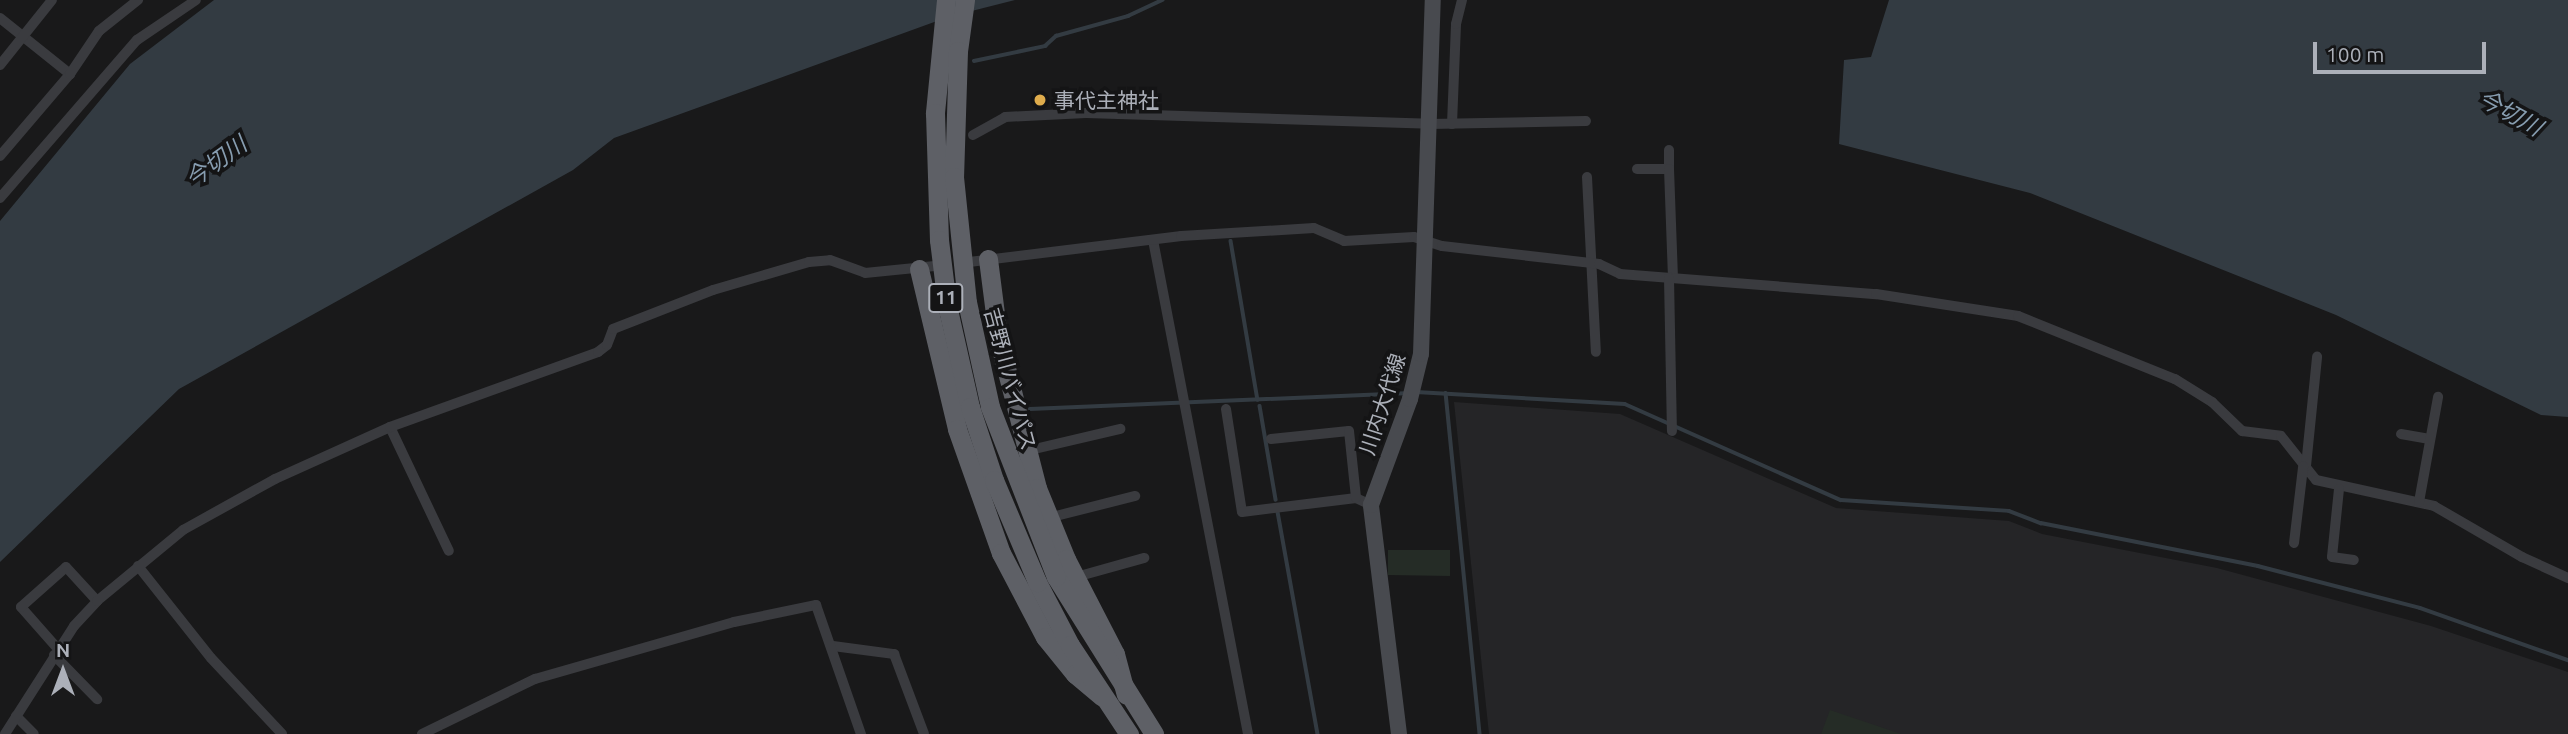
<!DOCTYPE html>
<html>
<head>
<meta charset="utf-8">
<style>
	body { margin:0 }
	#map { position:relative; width:2568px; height:734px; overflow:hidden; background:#19191a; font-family:Ubuntu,"Noto Sans JP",sans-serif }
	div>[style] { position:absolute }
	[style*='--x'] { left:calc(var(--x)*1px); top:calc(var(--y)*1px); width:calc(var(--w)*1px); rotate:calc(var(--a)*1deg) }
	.built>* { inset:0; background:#252527 }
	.green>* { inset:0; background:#252c26 }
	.water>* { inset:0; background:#333b42 }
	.stream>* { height:3.5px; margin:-1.75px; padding:0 1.75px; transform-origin:1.75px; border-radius:1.75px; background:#333b42 }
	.minor>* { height:10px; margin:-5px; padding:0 5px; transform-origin:5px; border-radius:5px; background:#3a3b3f }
	.secondary>* { height:16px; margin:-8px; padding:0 8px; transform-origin:8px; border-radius:8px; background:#484a4f }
	.trunk>* { height:19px; margin:-9.5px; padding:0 9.5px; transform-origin:9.5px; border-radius:9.5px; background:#5e6066 }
	.trunk-bridge>* { height:19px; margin:-9.5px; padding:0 9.5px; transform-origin:9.5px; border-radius:9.5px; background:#5e6066 }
	.dots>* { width:19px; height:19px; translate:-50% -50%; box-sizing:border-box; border:4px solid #141415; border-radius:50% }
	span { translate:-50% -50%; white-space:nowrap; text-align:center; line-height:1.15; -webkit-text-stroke:7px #141415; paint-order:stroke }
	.shield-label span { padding:2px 5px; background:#141415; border:2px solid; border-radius:5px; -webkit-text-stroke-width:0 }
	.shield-label { font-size:19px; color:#acb0b9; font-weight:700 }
	.poi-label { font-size:21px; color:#acb0b9 }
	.left { translate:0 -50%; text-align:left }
	.street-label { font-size:21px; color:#acb0b9 }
	.water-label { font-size:23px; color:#879db0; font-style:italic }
	.north { position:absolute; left:28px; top:636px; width:70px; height:70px; -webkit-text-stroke:5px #141415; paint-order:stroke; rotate:0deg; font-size:19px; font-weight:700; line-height:28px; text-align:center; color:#acb0b9 }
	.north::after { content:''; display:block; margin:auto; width:24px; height:32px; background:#acb0b9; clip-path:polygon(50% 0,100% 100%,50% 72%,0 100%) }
	.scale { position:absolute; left:2313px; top:42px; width:173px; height:32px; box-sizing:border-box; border:4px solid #acb0b9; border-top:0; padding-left:9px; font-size:21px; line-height:24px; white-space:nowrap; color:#acb0b9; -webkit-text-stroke:5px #141415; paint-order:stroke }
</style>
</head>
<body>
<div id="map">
	<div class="built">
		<i style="clip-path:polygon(1454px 402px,1620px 414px,1836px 508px,2009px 521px,2042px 534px,2217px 568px,2431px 626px,2568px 672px,2568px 734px,1489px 734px)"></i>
	</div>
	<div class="green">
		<i style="clip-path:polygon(1388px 550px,1450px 550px,1450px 576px,1388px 575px)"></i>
		<i style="clip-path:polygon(1830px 710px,1901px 734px,1821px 734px)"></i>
	</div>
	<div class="water">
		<i style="clip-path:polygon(214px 0,1015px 0,948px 17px,614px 138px,573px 170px,179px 389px,0 562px,0 221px,130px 64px)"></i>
		<i style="clip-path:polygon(1889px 0,2568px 0,2568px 417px,2541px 415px,2336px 315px,2030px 193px,1839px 144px,1844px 60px,1871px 57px)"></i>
	</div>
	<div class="stream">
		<i style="--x:974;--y:61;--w:73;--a:-11.9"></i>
		<i style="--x:1045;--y:46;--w:15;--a:-42"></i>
		<i style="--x:1056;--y:36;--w:75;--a:-15.5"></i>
		<i style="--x:1128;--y:16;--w:38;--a:-25"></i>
		<i style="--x:1231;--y:241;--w:161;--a:80.4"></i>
		<i style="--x:1416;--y:392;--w:209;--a:3.3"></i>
		<i style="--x:1625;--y:404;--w:236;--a:24"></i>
		<i style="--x:1841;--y:500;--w:168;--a:3.7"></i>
		<i style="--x:2009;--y:511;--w:34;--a:21"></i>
		<i style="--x:2041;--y:523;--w:221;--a:11.2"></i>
		<i style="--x:2258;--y:566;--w:167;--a:14.5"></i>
		<i style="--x:2420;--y:608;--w:157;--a:19.4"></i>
		<i style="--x:1446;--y:393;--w:343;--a:84.3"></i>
		<i style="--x:1260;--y:406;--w:95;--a:80.3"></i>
		<i style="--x:1030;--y:409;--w:375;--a:-2.4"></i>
		<i style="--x:1278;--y:512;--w:226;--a:79.8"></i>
	</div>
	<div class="minor">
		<i style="--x:0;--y:18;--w:90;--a:38.7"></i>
		<i style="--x:0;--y:65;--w:83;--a:-51.3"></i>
		<i style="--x:1452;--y:124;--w:100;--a:-87.7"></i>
		<i style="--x:1456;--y:24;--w:25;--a:-76"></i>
		<i style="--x:973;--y:135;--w:37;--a:-29"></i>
		<i style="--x:1005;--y:117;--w:81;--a:-2.8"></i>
		<i style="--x:1086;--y:113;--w:344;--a:1.8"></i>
		<i style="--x:1430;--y:124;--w:156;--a:-1.1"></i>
		<i style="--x:1669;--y:150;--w:19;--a:90"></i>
		<i style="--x:0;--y:156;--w:108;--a:-49.5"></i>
		<i style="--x:70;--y:74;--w:52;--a:-56"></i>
		<i style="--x:99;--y:31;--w:50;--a:-38.5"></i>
		<i style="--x:1637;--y:169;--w:32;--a:0"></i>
		<i style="--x:1669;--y:169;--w:109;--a:87.9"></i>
		<i style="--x:1587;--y:177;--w:175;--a:87.1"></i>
		<i style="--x:0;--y:198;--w:209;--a:-49.1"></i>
		<i style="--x:137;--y:40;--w:71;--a:-34.1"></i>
		<i style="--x:1153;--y:240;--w:503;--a:79.11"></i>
		<i style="--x:961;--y:263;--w:222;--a:-7"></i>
		<i style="--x:1181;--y:236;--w:133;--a:-3.4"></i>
		<i style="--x:1314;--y:228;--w:33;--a:23"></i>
		<i style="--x:1344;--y:241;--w:70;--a:-3.3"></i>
		<i style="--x:1414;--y:237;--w:29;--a:18"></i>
		<i style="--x:1442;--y:246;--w:158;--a:6.5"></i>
		<i style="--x:1599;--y:264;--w:23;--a:25"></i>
		<i style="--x:1620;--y:274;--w:257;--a:4.5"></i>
		<i style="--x:1876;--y:294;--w:144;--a:8.8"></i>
		<i style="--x:2018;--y:316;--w:169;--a:21.9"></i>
		<i style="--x:2175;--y:379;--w:44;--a:31.9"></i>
		<i style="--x:2212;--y:402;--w:42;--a:44"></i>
		<i style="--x:2242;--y:431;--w:39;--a:7"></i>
		<i style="--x:2281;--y:436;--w:56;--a:51.5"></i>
		<i style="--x:2316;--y:480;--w:121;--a:12.4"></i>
		<i style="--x:2434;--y:506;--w:102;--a:30.1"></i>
		<i style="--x:2522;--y:557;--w:51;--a:24.5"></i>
		<i style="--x:1669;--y:278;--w:153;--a:88.9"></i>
		<i style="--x:1226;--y:409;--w:104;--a:81.2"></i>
		<i style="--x:1242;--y:512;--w:115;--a:-7"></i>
		<i style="--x:1356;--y:498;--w:17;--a:25"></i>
		<i style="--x:390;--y:427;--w:137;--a:64.6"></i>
		<i style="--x:2401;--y:434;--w:29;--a:10"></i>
		<i style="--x:1271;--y:439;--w:78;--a:-5.9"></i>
		<i style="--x:1349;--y:431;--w:67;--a:84"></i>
		<i style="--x:1026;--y:451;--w:97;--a:-13.2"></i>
		<i style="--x:2306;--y:466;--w:110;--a:-84.2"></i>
		<i style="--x:2339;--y:489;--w:68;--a:95.9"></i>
		<i style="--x:2332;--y:557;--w:22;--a:8"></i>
		<i style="--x:2419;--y:502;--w:107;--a:-79.7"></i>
		<i style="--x:1048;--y:518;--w:90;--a:-14.2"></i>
		<i style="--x:2294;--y:543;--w:77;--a:-83.2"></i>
		<i style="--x:138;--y:566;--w:117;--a:51.6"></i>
		<i style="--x:211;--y:658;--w:104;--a:46.9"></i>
		<i style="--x:1076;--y:577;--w:71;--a:-15.6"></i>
		<i style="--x:833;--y:646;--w:62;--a:7.5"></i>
		<i style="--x:894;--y:654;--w:85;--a:69.4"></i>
		<i style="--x:58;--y:649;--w:56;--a:-131.4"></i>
		<i style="--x:21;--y:607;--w:60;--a:-41.6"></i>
		<i style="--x:66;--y:567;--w:46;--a:47.6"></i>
		<i style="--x:54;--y:655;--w:62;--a:45.7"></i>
		<i style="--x:16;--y:716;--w:25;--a:45"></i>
		<i style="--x:5;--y:734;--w:128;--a:-57.4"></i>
		<i style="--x:74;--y:626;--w:34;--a:-47"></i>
		<i style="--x:97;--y:601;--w:112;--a:-39.5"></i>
		<i style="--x:183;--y:530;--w:105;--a:-29"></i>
		<i style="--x:275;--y:479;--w:126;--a:-24.3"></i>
		<i style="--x:390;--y:427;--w:221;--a:-19.8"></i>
		<i style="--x:598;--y:352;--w:11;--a:-38"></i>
		<i style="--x:607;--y:345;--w:17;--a:-69"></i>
		<i style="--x:613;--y:329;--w:107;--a:-21.3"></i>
		<i style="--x:713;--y:290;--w:100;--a:-16.3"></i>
		<i style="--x:809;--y:262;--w:21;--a:-5"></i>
		<i style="--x:830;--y:260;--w:37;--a:20"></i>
		<i style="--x:865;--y:273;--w:80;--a:-5.7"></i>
		<i style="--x:422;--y:734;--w:126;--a:-26"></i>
		<i style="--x:535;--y:679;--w:207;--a:-16"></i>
		<i style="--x:734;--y:622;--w:84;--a:-11.7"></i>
		<i style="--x:816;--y:605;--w:137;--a:70.8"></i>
	</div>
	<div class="secondary">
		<i style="--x:1399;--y:734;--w:231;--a:-97"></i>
		<i style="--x:1371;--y:505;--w:113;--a:-69.8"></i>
		<i style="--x:1410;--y:399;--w:46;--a:-76.3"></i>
		<i style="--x:1421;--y:354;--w:354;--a:-88.1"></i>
	</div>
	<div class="trunk">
		<i style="--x:988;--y:259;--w:79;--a:82.7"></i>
		<i style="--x:998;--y:337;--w:156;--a:75.5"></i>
		<i style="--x:1037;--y:488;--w:77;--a:67.8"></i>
		<i style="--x:1066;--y:559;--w:107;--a:62.7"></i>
		<i style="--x:1115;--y:654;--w:42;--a:75"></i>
		<i style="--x:919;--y:269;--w:164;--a:76.6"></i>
		<i style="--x:957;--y:429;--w:132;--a:70.5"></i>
		<i style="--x:1001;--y:553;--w:95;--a:62.4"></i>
		<i style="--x:1045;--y:637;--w:48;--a:51"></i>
		<i style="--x:1075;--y:674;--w:35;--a:40"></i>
		<i style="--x:1056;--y:577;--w:185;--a:58"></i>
		<i style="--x:1037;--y:582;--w:71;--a:62.4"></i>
		<i style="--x:1070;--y:645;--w:107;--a:56.5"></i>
	</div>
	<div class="trunk-bridge">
		<i style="--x:946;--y:0;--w:114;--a:95.6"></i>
		<i style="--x:935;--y:113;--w:127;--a:88.2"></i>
		<i style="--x:939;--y:240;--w:65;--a:83"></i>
		<i style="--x:947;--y:305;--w:105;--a:77.3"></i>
		<i style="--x:970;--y:407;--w:77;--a:71.8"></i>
		<i style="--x:994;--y:480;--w:111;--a:67.1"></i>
		<i style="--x:965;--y:0;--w:51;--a:97.8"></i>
		<i style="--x:958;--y:51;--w:126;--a:91.8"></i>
		<i style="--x:954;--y:177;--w:126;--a:84.1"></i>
		<i style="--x:967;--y:302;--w:107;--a:77.6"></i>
		<i style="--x:990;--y:407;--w:182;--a:68.8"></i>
	</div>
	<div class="dots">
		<i style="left:1040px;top:100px;background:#dfac4c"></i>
	</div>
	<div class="shield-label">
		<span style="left:946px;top:298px">11</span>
	</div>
	<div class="poi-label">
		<span class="left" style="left:1054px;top:100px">事代主神社</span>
	</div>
	<div class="street-label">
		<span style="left:1011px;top:379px;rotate:75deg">吉野川バイパス</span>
		<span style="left:1382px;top:404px;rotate:-72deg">川内大代線</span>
	</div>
	<div class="water-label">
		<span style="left:2510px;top:113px;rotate:29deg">今切川</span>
		<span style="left:216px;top:162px;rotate:-36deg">今切川</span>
	</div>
	<div class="north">N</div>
	<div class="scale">100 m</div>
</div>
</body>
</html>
